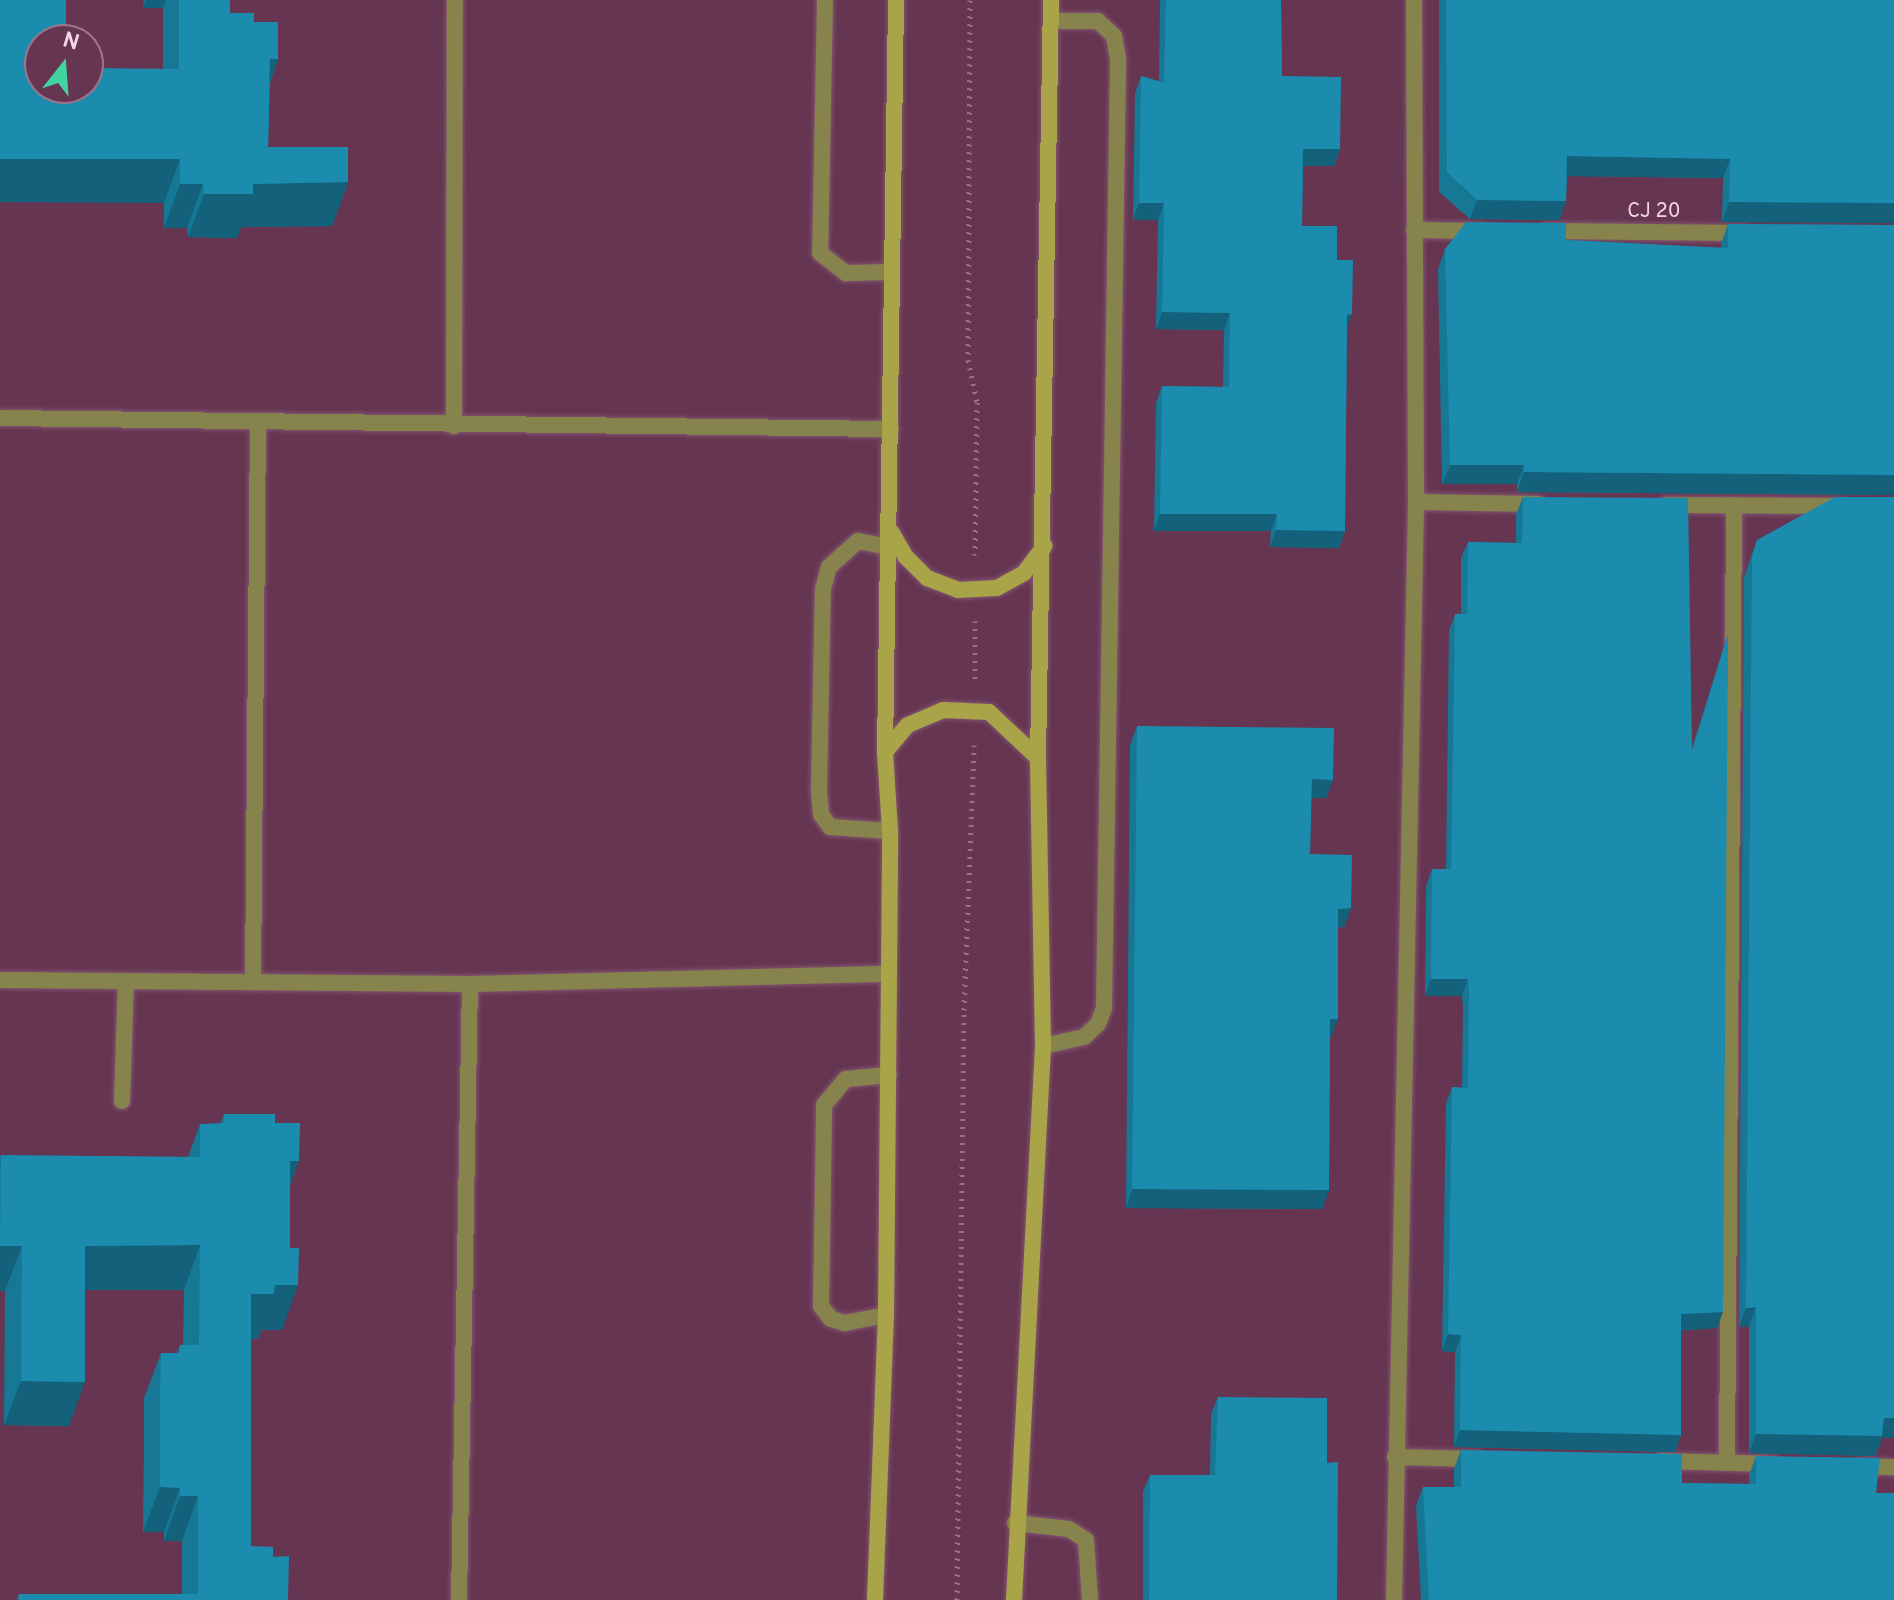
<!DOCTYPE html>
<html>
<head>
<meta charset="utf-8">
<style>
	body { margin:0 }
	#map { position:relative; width:1894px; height:1600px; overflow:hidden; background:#653551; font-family:Overpass,sans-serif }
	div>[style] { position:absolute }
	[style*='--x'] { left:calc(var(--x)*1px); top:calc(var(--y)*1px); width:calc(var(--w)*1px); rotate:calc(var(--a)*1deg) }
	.path>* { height:5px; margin-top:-2.5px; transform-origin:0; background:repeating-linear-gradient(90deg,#9a7188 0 2px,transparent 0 8px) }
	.roads { filter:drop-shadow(0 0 2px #82556f) drop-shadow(0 0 2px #82556f) }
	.lane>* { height:16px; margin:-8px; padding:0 8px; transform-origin:8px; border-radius:8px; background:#87834d }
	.street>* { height:16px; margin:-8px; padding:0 8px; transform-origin:8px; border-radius:8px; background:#87834d }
	.secondary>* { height:16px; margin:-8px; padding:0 8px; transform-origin:8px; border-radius:8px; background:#aaa449 }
	.wall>* { inset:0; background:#177896 }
	.shaded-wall>* { inset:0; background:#13617a }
	.building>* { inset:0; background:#1b8bae }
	span { translate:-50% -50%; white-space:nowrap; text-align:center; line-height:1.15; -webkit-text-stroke:8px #653551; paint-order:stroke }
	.street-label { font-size:20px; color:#f4d6e6 }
	.north { position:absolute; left:24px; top:24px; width:80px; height:80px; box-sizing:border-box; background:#653551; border:2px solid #9e758d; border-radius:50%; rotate:17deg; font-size:22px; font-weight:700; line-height:32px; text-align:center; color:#f4d6e6 }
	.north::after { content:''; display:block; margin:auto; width:28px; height:36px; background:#41d4a1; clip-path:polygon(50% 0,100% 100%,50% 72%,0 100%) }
</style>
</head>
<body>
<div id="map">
	<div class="path">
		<i style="--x:970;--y:0;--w:360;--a:90.3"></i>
		<i style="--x:968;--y:360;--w:43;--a:77.9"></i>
		<i style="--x:977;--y:402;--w:153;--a:90.7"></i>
		<i style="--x:975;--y:621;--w:58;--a:90"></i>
		<i style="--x:957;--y:1600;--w:590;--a:-89.32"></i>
		<i style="--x:964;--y:1010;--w:265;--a:-87.8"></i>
	</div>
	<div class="roads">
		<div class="lane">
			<i style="--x:825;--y:0;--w:253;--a:91.1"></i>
			<i style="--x:820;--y:253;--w:33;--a:38"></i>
			<i style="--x:846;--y:273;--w:45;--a:-1.3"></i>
			<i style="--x:890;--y:831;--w:60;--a:-176.2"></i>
			<i style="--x:830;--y:827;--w:16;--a:-125"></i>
			<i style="--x:821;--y:814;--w:25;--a:-95"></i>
			<i style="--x:819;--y:789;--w:200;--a:-88.9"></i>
			<i style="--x:823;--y:589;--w:23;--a:-75"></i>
			<i style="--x:829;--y:567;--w:39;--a:-42"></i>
			<i style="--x:858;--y:541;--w:33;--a:11"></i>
			<i style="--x:1043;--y:1046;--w:42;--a:-12.4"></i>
			<i style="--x:1084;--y:1037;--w:19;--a:-43"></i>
			<i style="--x:1098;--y:1024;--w:17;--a:-69"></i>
			<i style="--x:1104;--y:1008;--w:949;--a:-89.15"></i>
			<i style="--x:1118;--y:59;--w:23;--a:-100"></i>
			<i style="--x:1114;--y:36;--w:22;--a:-137"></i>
			<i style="--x:1098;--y:21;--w:47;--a:180"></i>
			<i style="--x:886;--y:1315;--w:42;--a:169"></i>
			<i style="--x:845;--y:1323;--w:15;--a:-164"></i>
			<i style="--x:831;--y:1319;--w:16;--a:-128"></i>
			<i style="--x:821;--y:1306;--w:201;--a:-89.1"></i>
			<i style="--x:824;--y:1105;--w:34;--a:-50"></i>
			<i style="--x:846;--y:1079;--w:43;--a:-5.3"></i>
			<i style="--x:1015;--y:1523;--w:54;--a:6.3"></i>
			<i style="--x:1069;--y:1529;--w:20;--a:33"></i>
			<i style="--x:1086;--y:1540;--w:60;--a:86.2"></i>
		</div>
		<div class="street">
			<i style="--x:1414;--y:230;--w:66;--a:0.9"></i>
			<i style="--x:1547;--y:231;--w:197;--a:0.6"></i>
			<i style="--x:0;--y:418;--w:891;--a:0.71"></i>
			<i style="--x:454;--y:426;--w:426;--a:-89.9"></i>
			<i style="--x:1416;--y:502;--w:123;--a:0.9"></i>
			<i style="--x:1666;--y:505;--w:173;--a:0.3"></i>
			<i style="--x:0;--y:980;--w:470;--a:0.5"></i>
			<i style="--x:470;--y:984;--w:419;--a:-1.4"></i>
			<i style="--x:253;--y:981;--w:558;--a:-89.49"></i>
			<i style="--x:122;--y:1101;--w:119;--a:-88.1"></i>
			<i style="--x:1395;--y:1457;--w:82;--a:1.4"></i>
			<i style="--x:1661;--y:1461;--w:112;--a:1.5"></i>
			<i style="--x:1727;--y:1463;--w:958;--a:-89.58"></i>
			<i style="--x:1861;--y:1466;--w:33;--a:2"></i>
			<i style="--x:459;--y:1600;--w:616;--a:-88.98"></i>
			<i style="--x:1394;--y:1600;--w:1098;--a:-88.85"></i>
			<i style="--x:1416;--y:502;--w:502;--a:-90.23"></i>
		</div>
		<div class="secondary">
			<i style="--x:892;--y:533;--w:28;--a:60"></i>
			<i style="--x:906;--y:557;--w:30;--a:45"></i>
			<i style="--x:927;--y:578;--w:33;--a:21"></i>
			<i style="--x:958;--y:590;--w:39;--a:-3"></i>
			<i style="--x:997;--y:588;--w:31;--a:-29"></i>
			<i style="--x:1024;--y:573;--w:34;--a:-53"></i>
			<i style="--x:885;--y:752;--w:35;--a:-50"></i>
			<i style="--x:908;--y:725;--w:38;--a:-23"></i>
			<i style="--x:943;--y:710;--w:46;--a:2.5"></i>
			<i style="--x:989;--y:712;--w:67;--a:43.2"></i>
			<i style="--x:875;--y:1600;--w:285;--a:-87.8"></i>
			<i style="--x:886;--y:1315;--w:484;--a:-89.5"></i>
			<i style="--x:890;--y:831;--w:79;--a:-93.6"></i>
			<i style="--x:885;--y:752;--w:752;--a:-89.16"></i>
			<i style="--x:1014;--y:1600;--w:555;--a:-87"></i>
			<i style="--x:1043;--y:1046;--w:288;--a:-91"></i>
			<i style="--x:1038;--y:758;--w:758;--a:-89.02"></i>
		</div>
	</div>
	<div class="wall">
		<i style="clip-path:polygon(144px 0,230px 0,230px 13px,254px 22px,278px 59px,270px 83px,268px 147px,348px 182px,332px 226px,241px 227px,237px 238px,188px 237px,187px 228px,164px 228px,164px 203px,40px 88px,163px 69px,163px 8px,143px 8px)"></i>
		<i style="clip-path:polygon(1160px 0,1281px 0,1282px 76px,1340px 149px,1334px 166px,1303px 166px,1302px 226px,1337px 260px,1347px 328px,1345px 531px,1339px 548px,1270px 547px,1271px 531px,1154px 531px,1156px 403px,1162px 386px,1223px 387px,1224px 330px,1156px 329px,1158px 220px,1133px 220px,1135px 93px,1141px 76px,1159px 81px)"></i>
		<i style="clip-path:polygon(1439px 0,1894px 0,1894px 223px,1722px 222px,1723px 178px,1567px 176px,1566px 201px,1559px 220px,1470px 219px,1439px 192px)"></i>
		<i style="clip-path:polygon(1728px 224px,1894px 225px,1894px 495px,1517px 492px,1517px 484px,1442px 484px,1438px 269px,1445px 249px,1566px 240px,1721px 248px,1721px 244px)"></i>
		<i style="clip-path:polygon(1523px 497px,1692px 748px,1728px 634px,1717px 1328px,1681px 1330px,1681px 1435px,1675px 1452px,1454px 1447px,1455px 1352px,1442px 1351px,1446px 1104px,1452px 1087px,1462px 1088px,1463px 1007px,1462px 996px,1425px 996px,1426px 886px,1432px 869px,1446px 869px,1449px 631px,1455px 614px,1461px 614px,1461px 558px,1468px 542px,1516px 543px,1516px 514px)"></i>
		<i style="clip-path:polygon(1757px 540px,1882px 1438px,1875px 1456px,1749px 1453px,1749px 1326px,1739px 1327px,1744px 577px)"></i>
		<i style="clip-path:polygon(1137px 726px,1326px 798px,1311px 798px,1310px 854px,1351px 908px,1344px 927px,1338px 927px,1331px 1037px,1330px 1037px,1329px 1190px,1322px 1209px,1126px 1208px,1130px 745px)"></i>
		<i style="clip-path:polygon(224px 1114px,275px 1123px,290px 1185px,282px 1330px,261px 1330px,258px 1339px,251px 1339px,251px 1546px,273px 1557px,288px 1600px,17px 1600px,19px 1594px,182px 1594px,182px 1541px,164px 1541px,164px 1532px,143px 1532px,144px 1441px,144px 1398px,161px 1353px,177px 1353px,180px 1345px,183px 1345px,184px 1290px,85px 1290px,69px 1426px,4px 1425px,5px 1291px,0 1291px,0 1156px,188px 1157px,200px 1124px,220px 1124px)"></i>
		<i style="clip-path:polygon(1218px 1397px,1327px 1463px,1337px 1600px,1143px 1600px,1143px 1492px,1150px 1475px,1210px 1475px,1211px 1414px)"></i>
		<i style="clip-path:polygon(1461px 1450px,1682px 1483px,1749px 1484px,1749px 1475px,1756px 1456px,1876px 1493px,1894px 1600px,1421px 1600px,1416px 1506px,1423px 1487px,1454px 1487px,1454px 1469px)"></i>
	</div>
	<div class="shaded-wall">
		<i style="clip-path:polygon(146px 0,166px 0,163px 8px,143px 8px)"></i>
		<i style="clip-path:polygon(270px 59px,278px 59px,262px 103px)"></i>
		<i style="clip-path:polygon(1303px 149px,1340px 149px,1334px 166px,1297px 166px)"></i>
		<i style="clip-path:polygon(1567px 156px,1730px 159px,1723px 178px,1560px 176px)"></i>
		<i style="clip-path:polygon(0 159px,180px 159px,164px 203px,0 202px)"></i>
		<i style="clip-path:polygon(348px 182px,332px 226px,241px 227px,237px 238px,188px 237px,204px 194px,253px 184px)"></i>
		<i style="clip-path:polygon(180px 184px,203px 184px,187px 228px,164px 228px)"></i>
		<i style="clip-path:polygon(1477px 200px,1566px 201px,1559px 220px,1470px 219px)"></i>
		<i style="clip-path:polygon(1729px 202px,1894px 203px,1894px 223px,1722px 222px)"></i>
		<i style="clip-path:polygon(1139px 203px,1164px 203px,1158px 220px,1133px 220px)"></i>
		<i style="clip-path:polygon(1162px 312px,1230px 313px,1224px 330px,1156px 329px)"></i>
		<i style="clip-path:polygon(1352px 314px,1346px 331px,1347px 315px)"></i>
		<i style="clip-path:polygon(1450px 465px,1524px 465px,1517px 484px,1442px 484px)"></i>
		<i style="clip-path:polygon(1524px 472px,1894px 475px,1894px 495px,1517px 492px)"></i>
		<i style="clip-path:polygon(1160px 514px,1277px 514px,1271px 531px,1154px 531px)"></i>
		<i style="clip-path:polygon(1276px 530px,1345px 531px,1339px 548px,1270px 547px)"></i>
		<i style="clip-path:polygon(1312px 779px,1333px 780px,1326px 798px,1305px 798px)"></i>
		<i style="clip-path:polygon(1351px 908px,1344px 927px,1332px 928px,1338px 909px)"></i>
		<i style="clip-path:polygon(1431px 979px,1468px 979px,1462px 996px,1425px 996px)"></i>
		<i style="clip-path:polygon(1330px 1019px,1338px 1019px,1331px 1037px,1323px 1037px)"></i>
		<i style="clip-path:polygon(290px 1161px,299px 1161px,283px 1205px)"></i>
		<i style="clip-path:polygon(1132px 1189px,1329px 1190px,1322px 1209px,1126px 1208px)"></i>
		<i style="clip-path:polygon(200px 1245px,184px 1290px,69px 1290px,85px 1246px)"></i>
		<i style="clip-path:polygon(0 1246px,22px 1246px,5px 1291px,0 1291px)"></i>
		<i style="clip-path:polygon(275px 1285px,298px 1285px,282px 1330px,261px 1330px,258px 1339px,234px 1339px,251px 1294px)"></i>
		<i style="clip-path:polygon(1756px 1307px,1749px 1326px,1739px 1327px,1746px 1308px)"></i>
		<i style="clip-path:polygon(1723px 1312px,1717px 1328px,1675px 1331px,1681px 1314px)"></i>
		<i style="clip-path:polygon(1448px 1334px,1461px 1335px,1455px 1352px,1442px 1351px)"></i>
		<i style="clip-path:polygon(21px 1381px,85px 1382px,69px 1426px,4px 1425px)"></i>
		<i style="clip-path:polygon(1884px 1418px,1894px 1418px,1894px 1438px,1882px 1438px,1875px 1456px,1749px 1453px,1756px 1434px)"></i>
		<i style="clip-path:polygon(1460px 1430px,1681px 1435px,1675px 1452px,1454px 1447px)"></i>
		<i style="clip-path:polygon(160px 1487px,180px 1488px,164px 1532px,143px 1532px)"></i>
		<i style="clip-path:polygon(180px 1496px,198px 1496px,182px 1541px,164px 1541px)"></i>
	</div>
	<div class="building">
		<i style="clip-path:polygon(0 0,66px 0,66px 40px,40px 40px,40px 88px,88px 88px,88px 68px,179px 69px,179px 0,230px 0,230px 13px,254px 13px,254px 22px,278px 22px,278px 59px,270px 59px,268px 147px,348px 147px,348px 182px,253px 184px,253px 194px,204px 194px,203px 184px,180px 184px,180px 159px,0 159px)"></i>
		<i style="clip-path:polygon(1166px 0,1281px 0,1282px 76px,1341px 77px,1340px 149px,1303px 149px,1302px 226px,1337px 226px,1337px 260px,1353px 260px,1352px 314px,1347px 315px,1345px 531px,1276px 530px,1277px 514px,1160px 514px,1162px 386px,1229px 387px,1230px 313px,1162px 312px,1164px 203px,1139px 203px,1141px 76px,1164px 83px)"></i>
		<i style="clip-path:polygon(1446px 0,1894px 0,1894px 203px,1729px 202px,1730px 159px,1567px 156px,1566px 201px,1477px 200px,1447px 172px)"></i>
		<i style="clip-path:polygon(1466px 222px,1566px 223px,1566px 240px,1728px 248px,1728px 224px,1894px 225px,1894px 475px,1524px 472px,1524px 465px,1450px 465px,1445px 249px)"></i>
		<i style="clip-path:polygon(1523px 497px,1688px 498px,1692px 751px,1728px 634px,1723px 1312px,1681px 1314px,1681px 1435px,1460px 1430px,1461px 1335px,1448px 1334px,1452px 1087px,1468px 1088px,1469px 990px,1468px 979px,1431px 979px,1432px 869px,1451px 869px,1455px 614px,1467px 614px,1468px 542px,1522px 543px)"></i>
		<i style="clip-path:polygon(1835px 497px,1894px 497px,1894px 1418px,1884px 1418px,1882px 1436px,1756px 1434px,1756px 1307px,1746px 1308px,1752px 557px,1757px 540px)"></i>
		<i style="clip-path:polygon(1137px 726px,1334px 728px,1333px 780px,1312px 779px,1310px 854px,1352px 855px,1351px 908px,1338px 909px,1338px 1019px,1330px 1019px,1329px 1190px,1132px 1189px)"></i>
		<i style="clip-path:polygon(224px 1114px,275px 1114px,275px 1123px,300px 1123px,299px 1161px,290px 1161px,290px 1248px,299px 1248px,298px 1285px,275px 1285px,274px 1294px,251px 1294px,251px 1546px,273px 1547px,273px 1557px,289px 1556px,288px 1600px,19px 1600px,19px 1594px,198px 1594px,198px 1496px,180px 1496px,180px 1488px,160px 1487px,160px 1396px,161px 1353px,179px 1353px,180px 1345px,199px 1345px,200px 1245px,85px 1246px,85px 1382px,21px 1381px,22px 1246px,0 1246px,1px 1155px,200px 1157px,200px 1124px,224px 1123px)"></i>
		<i style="clip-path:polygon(1218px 1397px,1327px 1398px,1327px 1463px,1338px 1462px,1337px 1600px,1149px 1600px,1150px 1475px,1215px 1475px)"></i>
		<i style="clip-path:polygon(1461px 1450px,1682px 1454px,1682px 1483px,1756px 1484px,1756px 1456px,1880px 1458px,1876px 1493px,1894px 1493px,1894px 1600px,1429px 1600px,1423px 1487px,1461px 1487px)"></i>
	</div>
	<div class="street-label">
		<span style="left:1654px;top:212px">CJ 20</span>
	</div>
	<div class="north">N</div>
</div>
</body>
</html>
